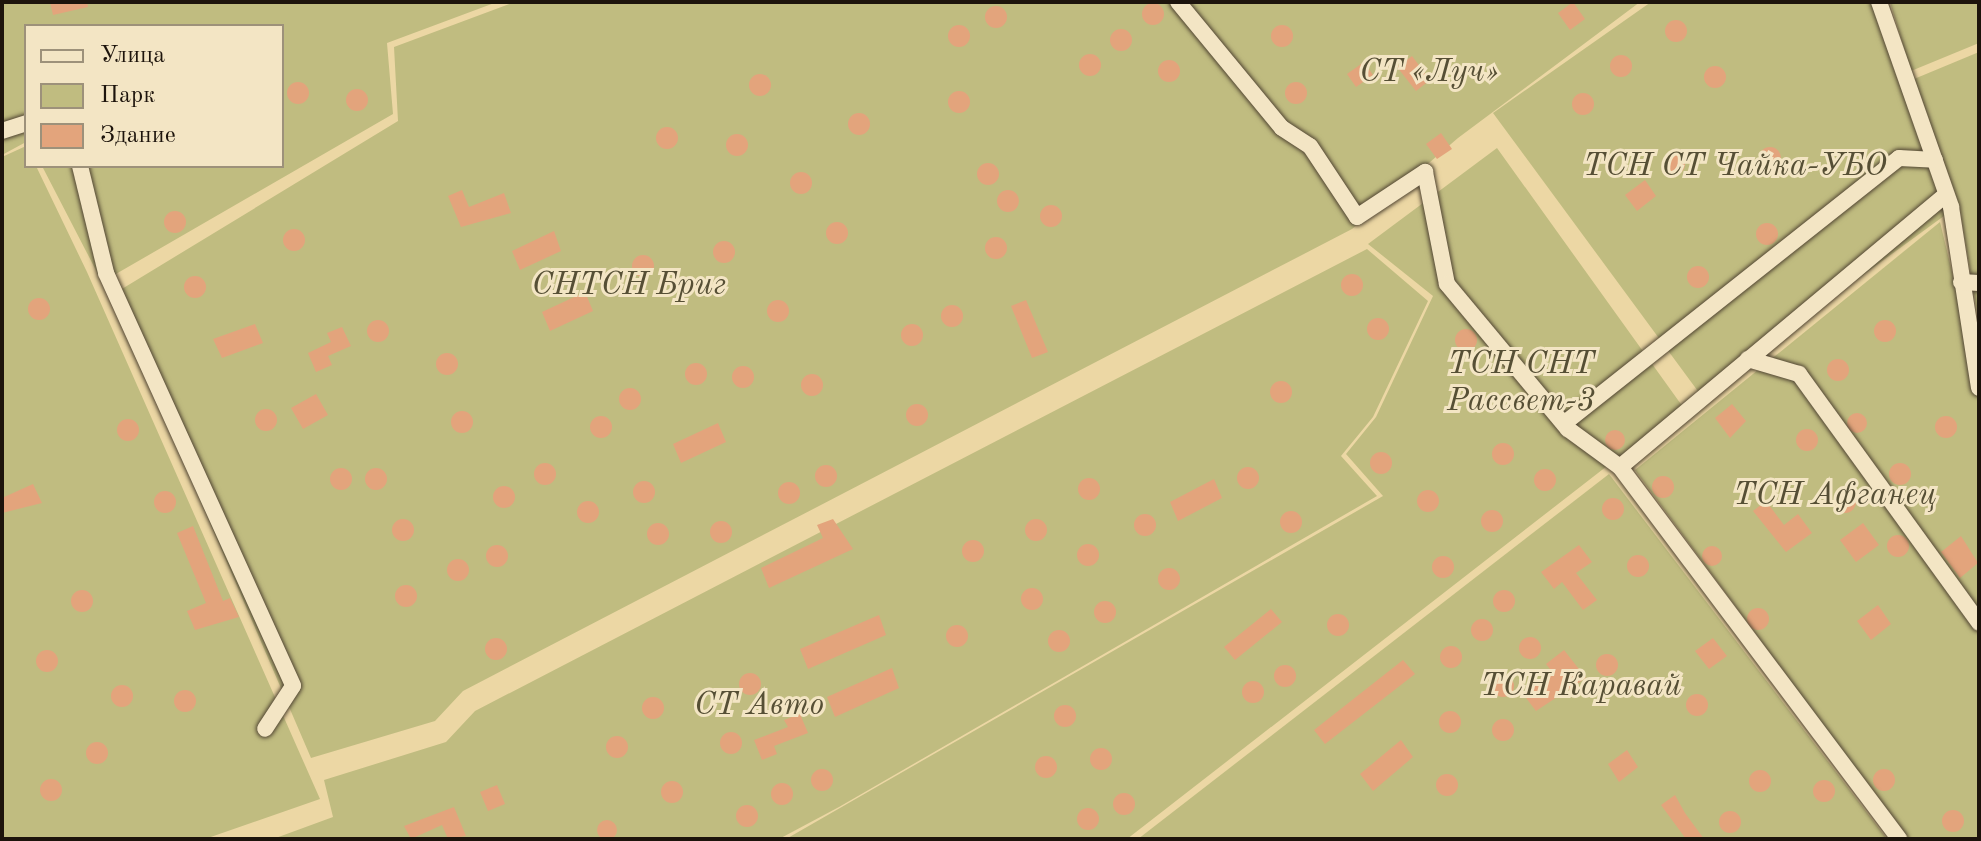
<!DOCTYPE html>
<html>
<head>
<meta charset="utf-8">
<style>
	body { margin:0 }
	#map { position:relative; width:1981px; height:841px; overflow:hidden; background:#ecd7a4; font-family:"Old Standard TT",serif }
	div>[style] { position:absolute }
	[style*='--x'] { left:calc(var(--x)*1px); top:calc(var(--y)*1px); width:calc(var(--w)*1px); rotate:calc(var(--a)*1deg) }
	.green>* { inset:0; background:#c0bc80 }
	.building>* { inset:0; background:#e3a47c }
	.round { border-radius:50% }
	.roads { filter:drop-shadow(0 0 2px #514532) drop-shadow(0 0 2px #514532) }
	.minor>* { height:16px; margin:-8px; padding:0 8px; transform-origin:8px; border-radius:8px; background:#f3e5c4 }
	span { translate:-50% -50%; white-space:nowrap; text-align:center; line-height:1.15; -webkit-text-stroke:6px #f3e5c4; paint-order:stroke }
	.park-label { font-size:32px; color:#564f35; font-style:italic }
	.frame { position:absolute; inset:0; border:4px solid #1d140c; pointer-events:none }
	.legend { position:absolute; left:24px; top:24px; width:260px; height:144px; box-sizing:border-box; background:#f3e5c4; border:2px solid #9d917a; margin:0; padding:10px 14px; list-style:none; font-size:24px; color:#1d140c }
	.legend li { display:flex; align-items:center; gap:16px; height:40px }
	.legend b { width:40px; border:2px solid #9d917a }
</style>
</head>
<body>
<div id="map">
	<div class="green">
		<i style="clip-path:polygon(2px 2px,497px 2px,387px 43px,393px 114px,102px 282px,42px 166px,282px 166px,282px 26px,26px 26px,26px 142px,2px 155px)"></i>
		<i style="clip-path:polygon(515px 2px,1640px 2px,1458px 138px,1352px 229px,463px 691px,435px 721px,311px 758px,112px 295px,398px 121px,394px 47px)"></i>
		<i style="clip-path:polygon(1651px 2px,1887px 2px,1908px 61px,1890px 2px,1979px 2px,1979px 43px,1911px 71px,1914px 79px,1979px 52px,1979px 323px,1959px 205px,1700px 394px,1493px 113px)"></i>
		<i style="clip-path:polygon(26px 146px,26px 166px,36px 166px,87px 272px,320px 799px,205px 839px,2px 839px,2px 157px)"></i>
		<i style="clip-path:polygon(1497px 148px,1683px 407px,1127px 839px,786px 839px,1383px 496px,1346px 454px,1376px 417px,1433px 296px,1368px 244px)"></i>
		<i style="clip-path:polygon(1940px 222px,1979px 384px,1979px 839px,1907px 839px,1635px 470px)"></i>
		<i style="clip-path:polygon(1367px 249px,1428px 301px,1373px 417px,1341px 456px,1377px 496px,839px 807px,779px 839px,273px 839px,333px 817px,324px 780px,446px 742px,475px 711px)"></i>
		<i style="clip-path:polygon(1609px 474px,1887px 839px,1138px 839px)"></i>
	</div>
	<div class="building">
		<i style="clip-path:polygon(50px 2px,87px 2px,88px 7px,53px 15px)"></i>
		<i style="clip-path:polygon(1573px 2px,1585px 19px,1570px 30px,1558px 13px)"></i>
		<i class="round" style="left:1142px;top:3px;width:22px;height:22px"></i>
		<i class="round" style="left:985px;top:6px;width:22px;height:22px"></i>
		<i class="round" style="left:1665px;top:20px;width:22px;height:22px"></i>
		<i class="round" style="left:1271px;top:25px;width:22px;height:22px"></i>
		<i class="round" style="left:948px;top:25px;width:22px;height:22px"></i>
		<i class="round" style="left:1110px;top:29px;width:22px;height:22px"></i>
		<i class="round" style="left:1079px;top:54px;width:22px;height:22px"></i>
		<i class="round" style="left:1610px;top:55px;width:22px;height:22px"></i>
		<i style="clip-path:polygon(1412px 56px,1430px 80px,1416px 91px,1397px 67px)"></i>
		<i class="round" style="left:1158px;top:60px;width:22px;height:22px"></i>
		<i style="clip-path:polygon(1364px 62px,1373px 75px,1356px 87px,1347px 74px)"></i>
		<i class="round" style="left:1704px;top:66px;width:22px;height:22px"></i>
		<i class="round" style="left:749px;top:74px;width:22px;height:22px"></i>
		<i class="round" style="left:287px;top:82px;width:22px;height:22px"></i>
		<i class="round" style="left:1285px;top:82px;width:22px;height:22px"></i>
		<i class="round" style="left:346px;top:89px;width:22px;height:22px"></i>
		<i class="round" style="left:948px;top:91px;width:22px;height:22px"></i>
		<i class="round" style="left:1572px;top:93px;width:22px;height:22px"></i>
		<i class="round" style="left:848px;top:113px;width:22px;height:22px"></i>
		<i class="round" style="left:656px;top:127px;width:22px;height:22px"></i>
		<i style="clip-path:polygon(1441px 133px,1452px 149px,1437px 159px,1426px 144px)"></i>
		<i class="round" style="left:726px;top:134px;width:22px;height:22px"></i>
		<i class="round" style="left:1759px;top:147px;width:22px;height:22px"></i>
		<i class="round" style="left:1663px;top:153px;width:22px;height:22px"></i>
		<i class="round" style="left:977px;top:163px;width:22px;height:22px"></i>
		<i class="round" style="left:790px;top:172px;width:22px;height:22px"></i>
		<i style="clip-path:polygon(1645px 180px,1656px 196px,1637px 211px,1625px 195px)"></i>
		<i style="clip-path:polygon(462px 190px,469px 207px,504px 193px,511px 213px,461px 227px,448px 196px)"></i>
		<i class="round" style="left:997px;top:190px;width:22px;height:22px"></i>
		<i class="round" style="left:1040px;top:205px;width:22px;height:22px"></i>
		<i class="round" style="left:164px;top:211px;width:22px;height:22px"></i>
		<i class="round" style="left:826px;top:222px;width:22px;height:22px"></i>
		<i class="round" style="left:1756px;top:223px;width:22px;height:22px"></i>
		<i class="round" style="left:283px;top:229px;width:22px;height:22px"></i>
		<i style="clip-path:polygon(554px 231px,561px 251px,520px 270px,512px 251px)"></i>
		<i class="round" style="left:985px;top:237px;width:22px;height:22px"></i>
		<i class="round" style="left:713px;top:241px;width:22px;height:22px"></i>
		<i class="round" style="left:632px;top:255px;width:22px;height:22px"></i>
		<i class="round" style="left:1687px;top:266px;width:22px;height:22px"></i>
		<i class="round" style="left:1341px;top:274px;width:22px;height:22px"></i>
		<i class="round" style="left:184px;top:276px;width:22px;height:22px"></i>
		<i style="clip-path:polygon(585px 292px,593px 311px,550px 331px,542px 312px)"></i>
		<i class="round" style="left:28px;top:298px;width:22px;height:22px"></i>
		<i style="clip-path:polygon(1026px 300px,1048px 352px,1032px 358px,1011px 306px)"></i>
		<i class="round" style="left:767px;top:300px;width:22px;height:22px"></i>
		<i class="round" style="left:941px;top:305px;width:22px;height:22px"></i>
		<i class="round" style="left:1367px;top:318px;width:22px;height:22px"></i>
		<i class="round" style="left:367px;top:320px;width:22px;height:22px"></i>
		<i class="round" style="left:1874px;top:320px;width:22px;height:22px"></i>
		<i style="clip-path:polygon(255px 324px,263px 343px,222px 358px,213px 339px)"></i>
		<i class="round" style="left:901px;top:324px;width:22px;height:22px"></i>
		<i style="clip-path:polygon(342px 327px,351px 346px,328px 356px,332px 365px,316px 372px,308px 353px,331px 342px,327px 333px)"></i>
		<i class="round" style="left:1455px;top:329px;width:22px;height:22px"></i>
		<i class="round" style="left:436px;top:353px;width:22px;height:22px"></i>
		<i class="round" style="left:1827px;top:359px;width:22px;height:22px"></i>
		<i class="round" style="left:685px;top:363px;width:22px;height:22px"></i>
		<i class="round" style="left:732px;top:366px;width:22px;height:22px"></i>
		<i class="round" style="left:801px;top:374px;width:22px;height:22px"></i>
		<i class="round" style="left:1270px;top:381px;width:22px;height:22px"></i>
		<i class="round" style="left:619px;top:388px;width:22px;height:22px"></i>
		<i style="clip-path:polygon(316px 394px,328px 415px,303px 429px,291px 408px)"></i>
		<i style="clip-path:polygon(1732px 404px,1746px 421px,1730px 438px,1715px 418px)"></i>
		<i class="round" style="left:906px;top:404px;width:22px;height:22px"></i>
		<i class="round" style="left:255px;top:409px;width:22px;height:22px"></i>
		<i class="round" style="left:451px;top:411px;width:22px;height:22px"></i>
		<i class="round" style="left:1847px;top:413px;width:20px;height:20px"></i>
		<i class="round" style="left:590px;top:416px;width:22px;height:22px"></i>
		<i class="round" style="left:1935px;top:416px;width:22px;height:22px"></i>
		<i class="round" style="left:117px;top:419px;width:22px;height:22px"></i>
		<i style="clip-path:polygon(718px 423px,726px 442px,681px 463px,673px 444px)"></i>
		<i class="round" style="left:1796px;top:429px;width:22px;height:22px"></i>
		<i class="round" style="left:1605px;top:430px;width:20px;height:20px"></i>
		<i class="round" style="left:1492px;top:443px;width:22px;height:22px"></i>
		<i class="round" style="left:1370px;top:452px;width:22px;height:22px"></i>
		<i class="round" style="left:534px;top:463px;width:22px;height:22px"></i>
		<i class="round" style="left:1889px;top:463px;width:22px;height:22px"></i>
		<i class="round" style="left:815px;top:465px;width:22px;height:22px"></i>
		<i class="round" style="left:1237px;top:467px;width:22px;height:22px"></i>
		<i class="round" style="left:330px;top:468px;width:22px;height:22px"></i>
		<i class="round" style="left:365px;top:468px;width:22px;height:22px"></i>
		<i class="round" style="left:1534px;top:469px;width:22px;height:22px"></i>
		<i class="round" style="left:1652px;top:476px;width:22px;height:22px"></i>
		<i class="round" style="left:1078px;top:478px;width:22px;height:22px"></i>
		<i style="clip-path:polygon(1214px 479px,1222px 498px,1178px 521px,1170px 502px)"></i>
		<i class="round" style="left:633px;top:481px;width:22px;height:22px"></i>
		<i class="round" style="left:778px;top:482px;width:22px;height:22px"></i>
		<i style="clip-path:polygon(33px 484px,42px 503px,2px 513px,2px 498px)"></i>
		<i class="round" style="left:493px;top:486px;width:22px;height:22px"></i>
		<i class="round" style="left:1417px;top:490px;width:22px;height:22px"></i>
		<i class="round" style="left:154px;top:491px;width:22px;height:22px"></i>
		<i class="round" style="left:1834px;top:491px;width:22px;height:22px"></i>
		<i class="round" style="left:1602px;top:498px;width:22px;height:22px"></i>
		<i style="clip-path:polygon(1766px 501px,1784px 525px,1798px 514px,1812px 533px,1786px 552px,1753px 511px)"></i>
		<i class="round" style="left:577px;top:501px;width:22px;height:22px"></i>
		<i class="round" style="left:1481px;top:510px;width:22px;height:22px"></i>
		<i class="round" style="left:1280px;top:511px;width:22px;height:22px"></i>
		<i class="round" style="left:1134px;top:514px;width:22px;height:22px"></i>
		<i style="clip-path:polygon(833px 519px,853px 549px,769px 588px,761px 568px,823px 538px,817px 525px)"></i>
		<i class="round" style="left:392px;top:519px;width:22px;height:22px"></i>
		<i class="round" style="left:1025px;top:519px;width:22px;height:22px"></i>
		<i class="round" style="left:710px;top:521px;width:22px;height:22px"></i>
		<i style="clip-path:polygon(1863px 523px,1879px 545px,1856px 562px,1840px 540px)"></i>
		<i class="round" style="left:647px;top:523px;width:22px;height:22px"></i>
		<i style="clip-path:polygon(193px 526px,223px 601px,230px 598px,239px 617px,195px 630px,187px 611px,206px 603px,177px 533px)"></i>
		<i class="round" style="left:1887px;top:535px;width:22px;height:22px"></i>
		<i style="clip-path:polygon(1961px 536px,1978px 563px,1960px 578px,1941px 552px)"></i>
		<i class="round" style="left:962px;top:540px;width:22px;height:22px"></i>
		<i class="round" style="left:1077px;top:544px;width:22px;height:22px"></i>
		<i style="clip-path:polygon(1579px 545px,1592px 562px,1576px 573px,1597px 600px,1583px 610px,1562px 582px,1554px 589px,1541px 572px)"></i>
		<i class="round" style="left:486px;top:545px;width:22px;height:22px"></i>
		<i class="round" style="left:1702px;top:546px;width:20px;height:20px"></i>
		<i class="round" style="left:1627px;top:555px;width:22px;height:22px"></i>
		<i class="round" style="left:1432px;top:556px;width:22px;height:22px"></i>
		<i class="round" style="left:447px;top:559px;width:22px;height:22px"></i>
		<i class="round" style="left:1158px;top:568px;width:22px;height:22px"></i>
		<i class="round" style="left:395px;top:585px;width:22px;height:22px"></i>
		<i class="round" style="left:1021px;top:588px;width:22px;height:22px"></i>
		<i class="round" style="left:1493px;top:590px;width:22px;height:22px"></i>
		<i class="round" style="left:71px;top:590px;width:22px;height:22px"></i>
		<i class="round" style="left:1094px;top:601px;width:22px;height:22px"></i>
		<i style="clip-path:polygon(1878px 605px,1891px 624px,1871px 640px,1857px 621px)"></i>
		<i class="round" style="left:1747px;top:608px;width:22px;height:22px"></i>
		<i style="clip-path:polygon(1271px 609px,1282px 622px,1235px 660px,1224px 647px)"></i>
		<i class="round" style="left:1327px;top:614px;width:22px;height:22px"></i>
		<i style="clip-path:polygon(879px 615px,886px 635px,808px 669px,800px 649px)"></i>
		<i class="round" style="left:1471px;top:619px;width:22px;height:22px"></i>
		<i class="round" style="left:946px;top:625px;width:22px;height:22px"></i>
		<i class="round" style="left:1048px;top:630px;width:22px;height:22px"></i>
		<i class="round" style="left:1519px;top:637px;width:22px;height:22px"></i>
		<i style="clip-path:polygon(1713px 638px,1727px 656px,1709px 669px,1695px 651px)"></i>
		<i class="round" style="left:485px;top:638px;width:22px;height:22px"></i>
		<i class="round" style="left:1440px;top:646px;width:22px;height:22px"></i>
		<i style="clip-path:polygon(1564px 650px,1586px 678px,1536px 711px,1523px 694px,1553px 673px,1546px 664px)"></i>
		<i class="round" style="left:36px;top:650px;width:22px;height:22px"></i>
		<i class="round" style="left:1596px;top:654px;width:22px;height:22px"></i>
		<i style="clip-path:polygon(1403px 660px,1415px 674px,1325px 744px,1314px 730px)"></i>
		<i class="round" style="left:1274px;top:665px;width:22px;height:22px"></i>
		<i style="clip-path:polygon(892px 668px,899px 688px,835px 717px,827px 697px)"></i>
		<i class="round" style="left:739px;top:673px;width:22px;height:22px"></i>
		<i class="round" style="left:1492px;top:675px;width:22px;height:22px"></i>
		<i class="round" style="left:1242px;top:681px;width:22px;height:22px"></i>
		<i class="round" style="left:111px;top:685px;width:22px;height:22px"></i>
		<i class="round" style="left:174px;top:690px;width:22px;height:22px"></i>
		<i class="round" style="left:1686px;top:694px;width:22px;height:22px"></i>
		<i class="round" style="left:642px;top:697px;width:22px;height:22px"></i>
		<i class="round" style="left:1054px;top:705px;width:22px;height:22px"></i>
		<i class="round" style="left:1439px;top:711px;width:22px;height:22px"></i>
		<i style="clip-path:polygon(800px 714px,808px 733px,774px 746px,777px 754px,762px 760px,754px 740px,788px 727px,784px 720px)"></i>
		<i class="round" style="left:1492px;top:719px;width:22px;height:22px"></i>
		<i class="round" style="left:720px;top:732px;width:22px;height:22px"></i>
		<i class="round" style="left:606px;top:736px;width:22px;height:22px"></i>
		<i style="clip-path:polygon(1401px 740px,1413px 757px,1373px 791px,1360px 774px)"></i>
		<i class="round" style="left:86px;top:742px;width:22px;height:22px"></i>
		<i class="round" style="left:1090px;top:748px;width:22px;height:22px"></i>
		<i style="clip-path:polygon(1627px 750px,1638px 767px,1619px 782px,1608px 764px)"></i>
		<i class="round" style="left:1035px;top:756px;width:22px;height:22px"></i>
		<i class="round" style="left:1873px;top:769px;width:22px;height:22px"></i>
		<i class="round" style="left:811px;top:769px;width:22px;height:22px"></i>
		<i class="round" style="left:1749px;top:770px;width:22px;height:22px"></i>
		<i class="round" style="left:1436px;top:774px;width:22px;height:22px"></i>
		<i class="round" style="left:40px;top:779px;width:22px;height:22px"></i>
		<i class="round" style="left:1813px;top:780px;width:22px;height:22px"></i>
		<i class="round" style="left:661px;top:781px;width:22px;height:22px"></i>
		<i class="round" style="left:771px;top:783px;width:22px;height:22px"></i>
		<i style="clip-path:polygon(497px 785px,505px 804px,488px 811px,480px 792px)"></i>
		<i class="round" style="left:1113px;top:793px;width:22px;height:22px"></i>
		<i style="clip-path:polygon(1675px 795px,1685px 813px,1704px 839px,1686px 839px,1661px 805px)"></i>
		<i class="round" style="left:736px;top:805px;width:22px;height:22px"></i>
		<i style="clip-path:polygon(454px 807px,466px 836px,448px 839px,442px 825px,411px 839px,404px 826px)"></i>
		<i class="round" style="left:1077px;top:808px;width:22px;height:22px"></i>
		<i class="round" style="left:1942px;top:810px;width:22px;height:22px"></i>
		<i class="round" style="left:1719px;top:811px;width:22px;height:22px"></i>
		<i class="round" style="left:597px;top:820px;width:20px;height:20px"></i>
	</div>
	<div class="roads">
		<div class="minor">
			<i style="--x:1178;--y:2;--w:163;--a:50.5"></i>
			<i style="--x:1282;--y:128;--w:33;--a:33"></i>
			<i style="--x:1310;--y:146;--w:85;--a:56.5"></i>
			<i style="--x:1357;--y:217;--w:82;--a:-33.5"></i>
			<i style="--x:1425;--y:172;--w:114;--a:78.9"></i>
			<i style="--x:1447;--y:284;--w:189;--a:50.2"></i>
			<i style="--x:1568;--y:429;--w:64;--a:36.2"></i>
			<i style="--x:1620;--y:467;--w:465;--a:53.1"></i>
			<i style="--x:1879;--y:2;--w:217;--a:70.6"></i>
			<i style="--x:1951;--y:207;--w:183;--a:81.2"></i>
			<i style="--x:2;--y:131;--w:25;--a:-18"></i>
			<i style="--x:80;--y:166;--w:110;--a:76.3"></i>
			<i style="--x:106;--y:273;--w:453;--a:65.6"></i>
			<i style="--x:293;--y:686;--w:51;--a:123.1"></i>
			<i style="--x:1961;--y:282;--w:18;--a:3"></i>
			<i style="--x:1748;--y:359;--w:53;--a:16.4"></i>
			<i style="--x:1799;--y:374;--w:307;--a:54.1"></i>
			<i style="--x:1566;--y:422;--w:425;--a:-38.4"></i>
			<i style="--x:1899;--y:158;--w:36;--a:3"></i>
			<i style="--x:1620;--y:467;--w:424;--a:-39.9"></i>
		</div>
	</div>
	<div class="park-label">
		<span style="left:1429px;top:73px">СТ «Луч»</span>
		<span style="left:1735px;top:167px">ТСН СТ Чайка-УБО</span>
		<span style="left:629px;top:286px">СНТСН Бриг</span>
		<span style="left:1521px;top:384px">ТСН СНТ<br>Рассвет-3</span>
		<span style="left:1835px;top:496px">ТСН Афганец</span>
		<span style="left:1581px;top:687px">ТСН Каравай</span>
		<span style="left:759px;top:706px">СТ Авто</span>
	</div>
	<div class="frame"></div>
	<ul class="legend">
	<li><b style="height:10px;background:#f3e5c4"></b>Улица</li>
	<li><b style="height:22px;background:#c0bc80"></b>Парк</li>
	<li><b style="height:22px;background:#e3a47c"></b>Здание</li>
	</ul>
</div>
</body>
</html>
